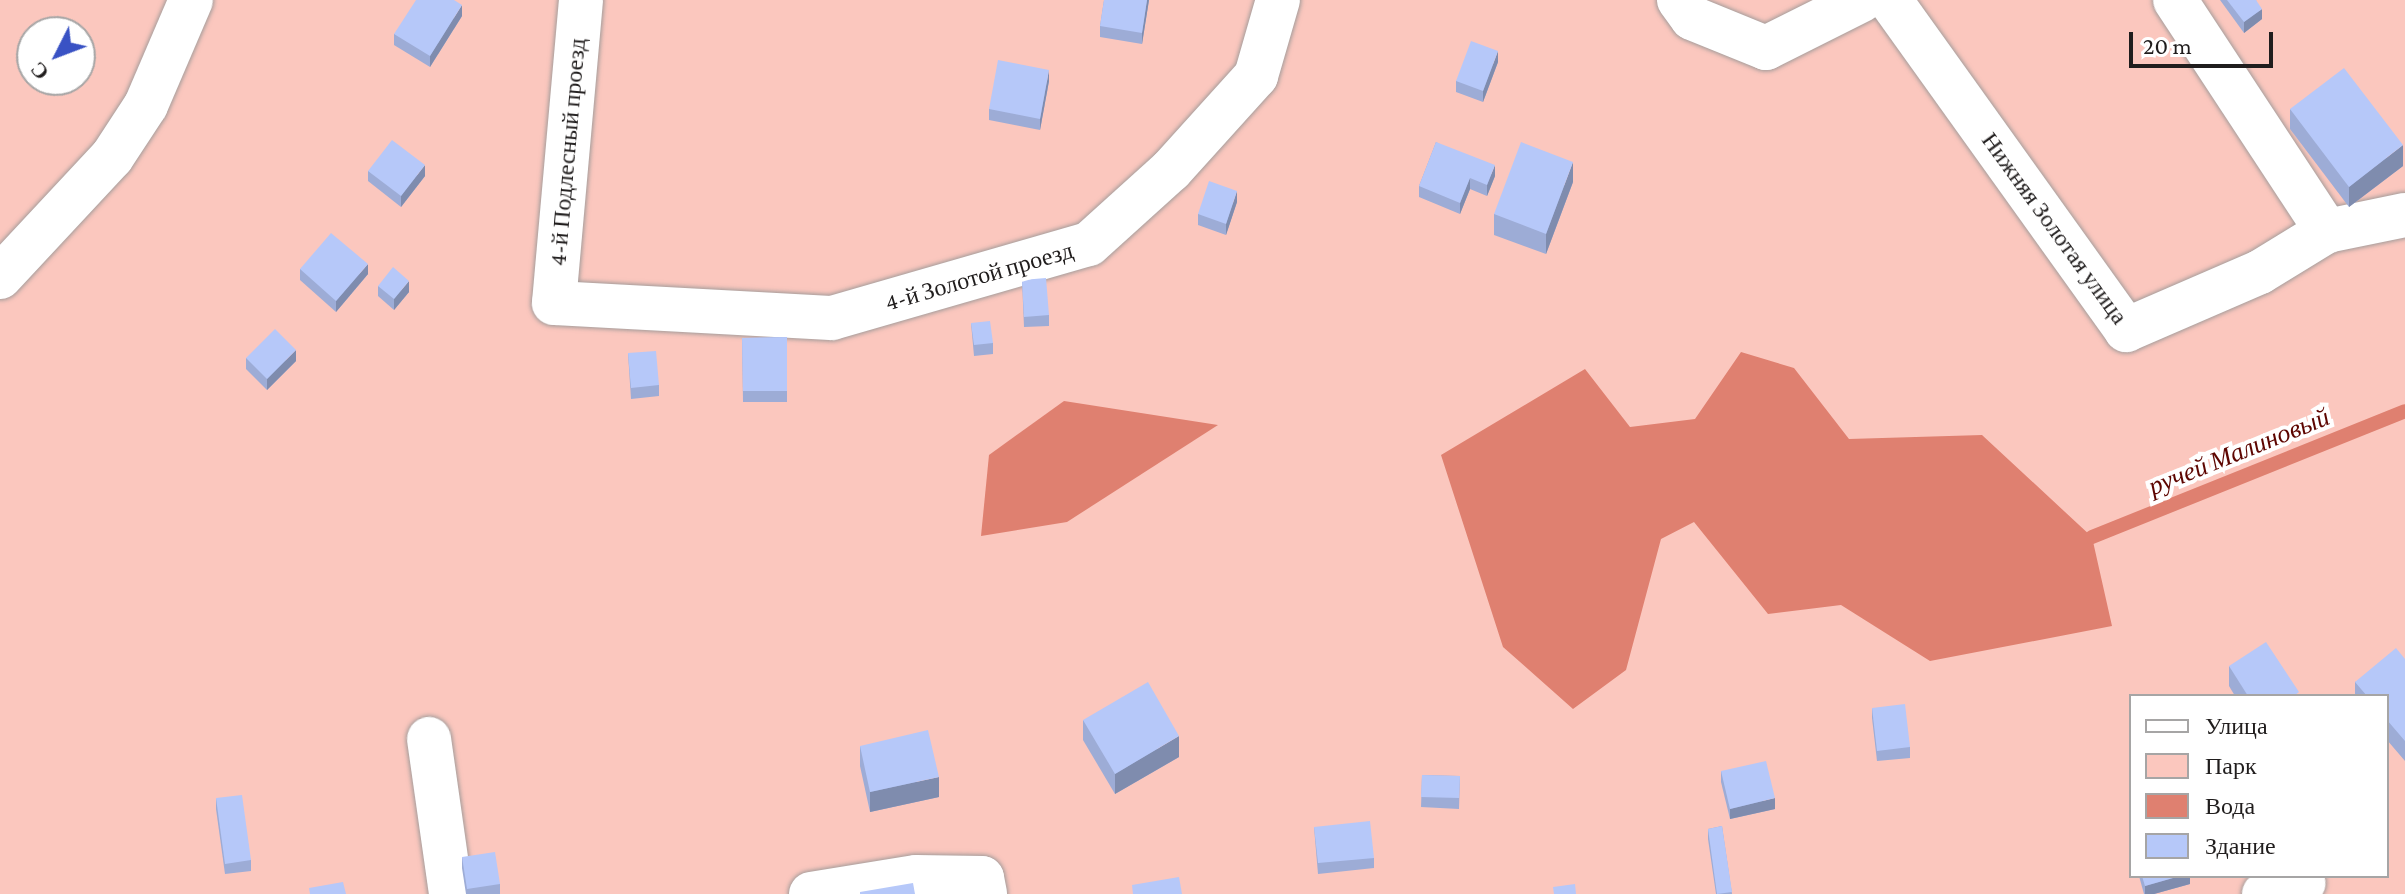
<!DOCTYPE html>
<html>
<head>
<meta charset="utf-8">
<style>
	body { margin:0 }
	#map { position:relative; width:2405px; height:894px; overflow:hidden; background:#f9f0ef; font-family:"Crimson Pro",serif }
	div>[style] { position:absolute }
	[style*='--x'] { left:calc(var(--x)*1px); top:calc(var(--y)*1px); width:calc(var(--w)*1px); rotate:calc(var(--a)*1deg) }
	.green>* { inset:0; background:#fbc7be }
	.water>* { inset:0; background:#df8070 }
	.stream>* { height:14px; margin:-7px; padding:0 7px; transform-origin:7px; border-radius:7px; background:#df8070 }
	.roads { filter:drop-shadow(0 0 2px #a59d9b) drop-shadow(0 0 2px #a59d9b) }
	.minor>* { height:44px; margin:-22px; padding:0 22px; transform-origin:22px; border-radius:22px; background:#fff }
	.wall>* { inset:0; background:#9dacd6 }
	.shaded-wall>* { inset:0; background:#7f8cae }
	.building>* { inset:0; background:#b6c8f9 }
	span { translate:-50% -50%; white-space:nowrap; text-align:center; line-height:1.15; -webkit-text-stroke:8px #fff; paint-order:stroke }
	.street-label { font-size:24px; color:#201d1d }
	.water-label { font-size:26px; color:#5d0500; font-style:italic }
	.legend { position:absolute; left:2129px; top:694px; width:260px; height:184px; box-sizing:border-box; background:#fff; border:2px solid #a6a5a5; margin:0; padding:10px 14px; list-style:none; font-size:24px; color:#201d1d }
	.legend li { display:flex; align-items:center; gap:16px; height:40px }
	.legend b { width:40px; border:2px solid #a6a5a5 }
	.north { position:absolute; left:16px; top:16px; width:80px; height:80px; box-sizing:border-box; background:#fff; border:2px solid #a6a5a5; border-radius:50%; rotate:228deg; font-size:22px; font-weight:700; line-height:32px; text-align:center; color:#201d1d }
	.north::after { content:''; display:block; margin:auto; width:28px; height:36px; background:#3952c4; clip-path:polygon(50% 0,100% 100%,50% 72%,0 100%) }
	.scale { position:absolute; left:2129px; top:32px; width:144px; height:36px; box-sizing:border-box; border:4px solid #201d1d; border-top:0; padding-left:10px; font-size:24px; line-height:28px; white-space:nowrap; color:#201d1d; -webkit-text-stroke:6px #fff; paint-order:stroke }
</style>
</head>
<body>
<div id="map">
	<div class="green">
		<i style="clip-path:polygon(evenodd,0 0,2405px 0,2405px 894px,0 894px,0 0,32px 32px,80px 32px,80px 80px,32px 80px,32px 32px,0 0,2131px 696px,2387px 696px,2387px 876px,2131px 876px,2131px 696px)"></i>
	</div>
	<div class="water">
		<i style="clip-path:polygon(1741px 352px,1794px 368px,1849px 439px,1982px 435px,2092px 537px,2112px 626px,1930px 661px,1841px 605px,1768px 614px,1694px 522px,1661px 539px,1626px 670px,1573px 709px,1503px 647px,1441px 455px,1585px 369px,1630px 427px,1695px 419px)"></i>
		<i style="clip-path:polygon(1064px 401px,1218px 425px,1067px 522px,981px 536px,989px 455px)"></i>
	</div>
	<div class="stream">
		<i style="--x:2092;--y:537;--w:337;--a:-21.9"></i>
	</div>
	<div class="roads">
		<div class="minor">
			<i style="--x:581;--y:0;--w:304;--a:95.1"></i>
			<i style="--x:554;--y:303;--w:278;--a:3.1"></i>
			<i style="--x:832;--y:318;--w:267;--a:-16.1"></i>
			<i style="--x:1089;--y:244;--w:110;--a:-42.1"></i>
			<i style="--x:1171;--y:170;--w:127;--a:-47.9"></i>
			<i style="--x:1256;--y:76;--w:79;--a:-73.9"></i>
			<i style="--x:1679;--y:0;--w:22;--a:54"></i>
			<i style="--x:1692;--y:18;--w:80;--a:22.1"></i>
			<i style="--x:1766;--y:48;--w:107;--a:-26.6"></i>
			<i style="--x:1890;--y:0;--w:406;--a:54.4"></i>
			<i style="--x:2126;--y:330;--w:146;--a:-23.4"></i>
			<i style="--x:2260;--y:272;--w:79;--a:-31.5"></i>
			<i style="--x:2327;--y:231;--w:80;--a:-11.6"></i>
			<i style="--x:2175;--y:0;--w:277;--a:56.7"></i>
			<i style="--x:0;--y:277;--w:164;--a:-47"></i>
			<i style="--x:112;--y:157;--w:62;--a:-56.8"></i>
			<i style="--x:146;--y:105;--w:114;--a:-66.8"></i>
			<i style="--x:429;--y:739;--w:157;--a:81.9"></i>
			<i style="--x:811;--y:894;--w:106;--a:-9.2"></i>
			<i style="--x:916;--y:877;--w:66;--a:0.9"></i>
			<i style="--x:982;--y:878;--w:16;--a:79"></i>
			<i style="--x:2264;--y:894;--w:41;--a:-15.4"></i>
		</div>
	</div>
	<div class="wall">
		<i style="clip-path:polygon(1104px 0,1149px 0,1142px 44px,1100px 37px,1100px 26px)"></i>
		<i style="clip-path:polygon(2220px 0,2256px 0,2262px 19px,2244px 33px)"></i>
		<i style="clip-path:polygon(462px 16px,430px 67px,394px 45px,394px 34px)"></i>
		<i style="clip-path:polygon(1498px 62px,1483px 102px,1456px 92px,1456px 81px)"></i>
		<i style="clip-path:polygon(1049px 81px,1040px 130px,989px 120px,989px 109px)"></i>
		<i style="clip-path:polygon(2290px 109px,2403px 166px,2349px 207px,2290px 129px)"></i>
		<i style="clip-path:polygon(1436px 142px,1495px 176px,1487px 196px,1470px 189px,1460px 214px,1419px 197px,1419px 186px)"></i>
		<i style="clip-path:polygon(368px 171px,425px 176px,401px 207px,368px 181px)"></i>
		<i style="clip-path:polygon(1573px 182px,1546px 254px,1494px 235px,1494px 214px)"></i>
		<i style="clip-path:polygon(1237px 202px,1226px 235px,1198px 225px,1198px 214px)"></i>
		<i style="clip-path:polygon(300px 269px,368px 274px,336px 312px,300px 280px)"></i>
		<i style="clip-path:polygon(1022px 280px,1049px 315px,1049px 326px,1024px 327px)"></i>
		<i style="clip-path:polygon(378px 286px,409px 292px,394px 310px,378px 296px)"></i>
		<i style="clip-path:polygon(971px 323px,993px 343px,993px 354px,974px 356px)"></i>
		<i style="clip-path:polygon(787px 337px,787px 402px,743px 402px,742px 338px)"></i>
		<i style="clip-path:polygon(628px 353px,659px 385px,659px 396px,631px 399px)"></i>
		<i style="clip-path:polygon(246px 358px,296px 361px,267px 390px,246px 369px)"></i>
		<i style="clip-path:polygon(2405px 659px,2405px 761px,2387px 740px,2387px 696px,2355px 696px,2355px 682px)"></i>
		<i style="clip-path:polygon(2229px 666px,2299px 696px,2235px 696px,2229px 686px)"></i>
		<i style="clip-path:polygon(1872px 708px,1910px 747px,1910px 758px,1877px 761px,1872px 718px)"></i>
		<i style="clip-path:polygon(1083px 720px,1179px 757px,1115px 794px,1083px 740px)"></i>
		<i style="clip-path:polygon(860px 746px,939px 797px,870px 812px,860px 766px)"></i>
		<i style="clip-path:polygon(1721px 771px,1775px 809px,1730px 819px,1721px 782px)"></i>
		<i style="clip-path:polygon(1422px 775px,1460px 776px,1459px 809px,1421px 807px)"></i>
		<i style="clip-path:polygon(216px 798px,251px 860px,251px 871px,225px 874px,216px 809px)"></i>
		<i style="clip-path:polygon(1722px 826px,1732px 894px,1716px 894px,1708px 839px,1708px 829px)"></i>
		<i style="clip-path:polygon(1314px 827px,1374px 858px,1374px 868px,1318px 874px)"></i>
		<i style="clip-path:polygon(462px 857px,500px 884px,500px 894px,466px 894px,462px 868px)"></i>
		<i style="clip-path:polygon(2139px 876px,2190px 876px,2190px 884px,2154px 894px,2144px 894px)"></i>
	</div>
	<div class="shaded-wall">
		<i style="clip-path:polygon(1147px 0,1149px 0,1142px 44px,1142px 33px)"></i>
		<i style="clip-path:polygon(462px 5px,462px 16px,430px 67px,430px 56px)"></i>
		<i style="clip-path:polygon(2262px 9px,2262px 19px,2244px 33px,2244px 22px)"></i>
		<i style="clip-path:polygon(1498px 51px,1498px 62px,1483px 102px,1483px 91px)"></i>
		<i style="clip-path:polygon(1049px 70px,1049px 81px,1040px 130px,1040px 119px)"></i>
		<i style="clip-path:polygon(2403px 145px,2403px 166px,2349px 207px,2349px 187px)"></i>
		<i style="clip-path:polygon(1573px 162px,1573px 182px,1546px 254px,1546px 234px)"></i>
		<i style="clip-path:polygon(425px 165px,425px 176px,401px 207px,401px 196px)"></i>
		<i style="clip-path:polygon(1495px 165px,1495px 176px,1487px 196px,1487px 185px)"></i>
		<i style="clip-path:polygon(1470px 178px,1470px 189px,1460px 214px,1460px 203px)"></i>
		<i style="clip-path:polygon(1237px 191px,1237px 202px,1226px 235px,1226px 224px)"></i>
		<i style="clip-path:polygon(368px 264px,368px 274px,336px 312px,336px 301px)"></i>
		<i style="clip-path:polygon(409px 281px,409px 292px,394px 310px,394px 299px)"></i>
		<i style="clip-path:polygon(296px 350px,296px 361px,267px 390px,267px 379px)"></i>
		<i style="clip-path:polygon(1179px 736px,1179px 757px,1115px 794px,1115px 774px)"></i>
		<i style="clip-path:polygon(939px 777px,939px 797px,870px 812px,870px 792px)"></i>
		<i style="clip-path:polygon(1775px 798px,1775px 809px,1730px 819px,1730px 809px)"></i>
		<i style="clip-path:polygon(2180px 876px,2190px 876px,2190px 884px,2154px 894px,2145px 894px,2145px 886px)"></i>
	</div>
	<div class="building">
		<i style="clip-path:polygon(416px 0,454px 0,462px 5px,430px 56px,394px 34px)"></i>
		<i style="clip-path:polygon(1104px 0,1147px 0,1142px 33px,1100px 26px)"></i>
		<i style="clip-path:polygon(2227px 0,2256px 0,2262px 9px,2244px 22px)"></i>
		<i style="clip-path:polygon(1471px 41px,1498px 51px,1483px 91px,1456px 81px)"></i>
		<i style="clip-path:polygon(998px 60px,1049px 70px,1040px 119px,989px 109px)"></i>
		<i style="clip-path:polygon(2344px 68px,2403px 145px,2349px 187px,2290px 109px)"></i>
		<i style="clip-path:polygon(392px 140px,425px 165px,401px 196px,368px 171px)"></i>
		<i style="clip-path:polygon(1436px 142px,1495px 165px,1487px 185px,1470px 178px,1460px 203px,1419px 186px)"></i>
		<i style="clip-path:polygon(1521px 142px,1573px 162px,1546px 234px,1494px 214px)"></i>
		<i style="clip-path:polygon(1209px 181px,1237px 191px,1226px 224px,1198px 214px)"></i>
		<i style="clip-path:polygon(331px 233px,368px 264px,336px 301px,300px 269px)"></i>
		<i style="clip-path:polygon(393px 267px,409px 281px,394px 299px,378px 286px)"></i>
		<i style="clip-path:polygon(1046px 278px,1049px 315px,1024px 317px,1022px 280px)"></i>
		<i style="clip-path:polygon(990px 321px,993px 343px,974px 345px,971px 323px)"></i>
		<i style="clip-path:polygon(275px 329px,296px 350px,267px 379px,246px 358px)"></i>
		<i style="clip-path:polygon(787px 337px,787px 391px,743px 391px,742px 338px)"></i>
		<i style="clip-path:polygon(656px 351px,659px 385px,631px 388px,628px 353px)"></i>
		<i style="clip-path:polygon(2266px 642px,2299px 692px,2294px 696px,2248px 696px,2229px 666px)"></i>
		<i style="clip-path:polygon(2396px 648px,2405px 659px,2405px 741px,2387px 720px,2387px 696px,2367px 696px,2355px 682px)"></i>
		<i style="clip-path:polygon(1148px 682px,1179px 736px,1115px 774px,1083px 720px)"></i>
		<i style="clip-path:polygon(1905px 704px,1910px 747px,1877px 751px,1872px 708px)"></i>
		<i style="clip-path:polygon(928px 730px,939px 777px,870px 792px,860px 746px)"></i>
		<i style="clip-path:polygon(1766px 761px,1775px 798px,1730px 809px,1721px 771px)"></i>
		<i style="clip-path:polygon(1422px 775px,1460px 776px,1459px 798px,1421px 797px)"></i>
		<i style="clip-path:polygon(242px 795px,251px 860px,225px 864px,216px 798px)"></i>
		<i style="clip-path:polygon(1370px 821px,1374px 858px,1318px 863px,1314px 827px)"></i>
		<i style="clip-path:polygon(1722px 826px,1732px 892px,1717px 894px,1708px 829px)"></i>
		<i style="clip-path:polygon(495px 852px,500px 884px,467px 889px,462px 857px)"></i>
		<i style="clip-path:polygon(2142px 876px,2180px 876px,2145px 886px)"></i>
		<i style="clip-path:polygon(1179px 877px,1182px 894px,1133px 894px,1132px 885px)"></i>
		<i style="clip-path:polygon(343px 882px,346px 894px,310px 894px,309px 888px)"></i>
		<i style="clip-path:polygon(913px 883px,915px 894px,860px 894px,860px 892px)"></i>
		<i style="clip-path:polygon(1575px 884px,1576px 894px,1554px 894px,1553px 887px)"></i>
	</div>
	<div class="street-label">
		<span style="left:567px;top:152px;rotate:-85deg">4-й Подлесный проезд</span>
		<span style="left:2055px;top:228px;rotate:54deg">Нижняя Золотая улица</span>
		<span style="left:979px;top:276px;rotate:-16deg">4-й Золотой проезд</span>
	</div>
	<div class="water-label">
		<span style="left:2239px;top:452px;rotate:-22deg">ручей Малиновый</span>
	</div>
	<ul class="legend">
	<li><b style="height:10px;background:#fff"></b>Улица</li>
	<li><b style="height:22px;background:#fbc7be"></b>Парк</li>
	<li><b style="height:22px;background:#df8070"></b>Вода</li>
	<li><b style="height:22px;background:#b6c8f9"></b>Здание</li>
	</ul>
	<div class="north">С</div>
	<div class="scale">20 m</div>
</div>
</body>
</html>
